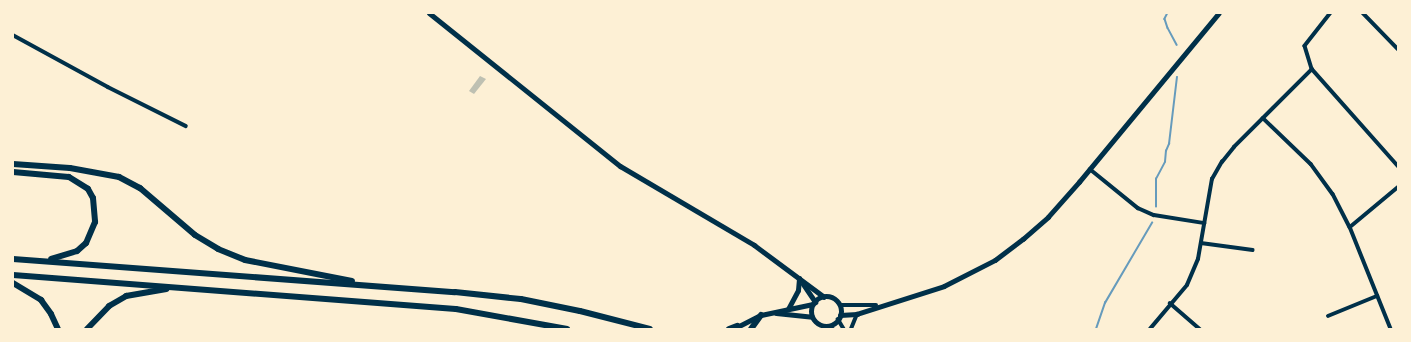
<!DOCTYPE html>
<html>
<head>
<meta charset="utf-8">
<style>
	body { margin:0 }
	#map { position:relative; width:1411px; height:342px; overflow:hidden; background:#fdf0d5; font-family:Lato,sans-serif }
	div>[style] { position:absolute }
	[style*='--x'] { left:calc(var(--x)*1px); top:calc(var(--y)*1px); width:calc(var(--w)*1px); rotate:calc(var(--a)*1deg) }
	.stream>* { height:1.5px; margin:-0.75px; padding:0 0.75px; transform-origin:0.75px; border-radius:0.75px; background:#669bbc }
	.building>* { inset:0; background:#bec0b2 }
	.minor>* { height:3.5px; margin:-1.75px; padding:0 1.75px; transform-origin:1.75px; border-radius:1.75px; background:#003049 }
	.tertiary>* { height:4.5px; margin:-2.25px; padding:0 2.25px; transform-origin:2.25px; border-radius:2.25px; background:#003049 }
	.secondary>* { height:5px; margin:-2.5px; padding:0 2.5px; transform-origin:2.5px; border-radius:2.5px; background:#003049 }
	.secondary>.ring { margin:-2.5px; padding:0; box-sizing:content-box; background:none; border:5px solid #003049; border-radius:50% }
	.trunk>* { height:5.5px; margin:-2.75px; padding:0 2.75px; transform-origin:2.75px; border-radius:2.75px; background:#003049 }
	.motorway>* { height:6px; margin:-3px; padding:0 3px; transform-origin:3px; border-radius:3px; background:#003049 }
	span { translate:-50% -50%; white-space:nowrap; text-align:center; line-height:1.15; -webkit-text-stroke:4px #fdf0d5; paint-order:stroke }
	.frame { position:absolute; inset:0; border:14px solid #fdf0d5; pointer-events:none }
</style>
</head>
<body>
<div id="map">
	<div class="stream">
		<i style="--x:1168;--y:13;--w:7;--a:117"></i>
		<i style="--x:1165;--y:19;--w:9;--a:72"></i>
		<i style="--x:1168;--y:28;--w:19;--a:62"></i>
		<i style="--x:1156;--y:207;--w:28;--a:-90"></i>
		<i style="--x:1156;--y:179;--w:19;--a:-62"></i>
		<i style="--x:1165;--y:162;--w:11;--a:-85"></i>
		<i style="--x:1166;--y:151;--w:8;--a:-67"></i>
		<i style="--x:1169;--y:144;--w:67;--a:-83.2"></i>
		<i style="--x:1096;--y:329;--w:28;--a:-71"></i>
		<i style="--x:1105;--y:303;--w:93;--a:-59.6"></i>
	</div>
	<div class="building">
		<i style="clip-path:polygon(480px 76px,486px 79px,474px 94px,469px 91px)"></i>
	</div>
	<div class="minor">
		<i style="--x:1331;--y:13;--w:42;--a:128.2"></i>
		<i style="--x:1305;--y:46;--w:24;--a:73"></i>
		<i style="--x:1312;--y:69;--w:130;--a:48.4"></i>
		<i style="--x:1363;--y:13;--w:50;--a:45.8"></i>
		<i style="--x:13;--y:35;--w:108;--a:28.7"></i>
		<i style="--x:108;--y:87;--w:87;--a:26.6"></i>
		<i style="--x:1263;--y:118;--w:66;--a:43.8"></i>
		<i style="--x:1311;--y:164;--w:37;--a:54"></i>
		<i style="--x:1333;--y:194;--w:37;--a:63"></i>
		<i style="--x:1350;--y:227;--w:110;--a:68.1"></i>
		<i style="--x:1090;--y:169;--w:62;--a:39.1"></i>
		<i style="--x:1138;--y:208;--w:17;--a:24"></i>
		<i style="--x:1154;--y:215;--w:51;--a:9.1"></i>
		<i style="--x:1350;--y:227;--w:62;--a:-39.8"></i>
		<i style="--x:1201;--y:243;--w:52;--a:7.7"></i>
		<i style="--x:1170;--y:303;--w:40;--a:41"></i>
		<i style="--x:1328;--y:316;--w:53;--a:-22.2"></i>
		<i style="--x:838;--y:319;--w:12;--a:59"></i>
		<i style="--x:827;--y:326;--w:7;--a:27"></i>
		<i style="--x:851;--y:329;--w:16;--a:-68"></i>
		<i style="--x:1150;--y:329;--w:57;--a:-49.9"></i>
		<i style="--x:1187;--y:285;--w:28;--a:-67"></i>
		<i style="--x:1198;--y:259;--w:81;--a:-80.1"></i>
		<i style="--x:1212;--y:179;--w:20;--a:-60"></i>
		<i style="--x:1222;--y:162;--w:19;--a:-51"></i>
		<i style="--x:1234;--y:147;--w:110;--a:-45"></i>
	</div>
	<div class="tertiary">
		<i style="--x:840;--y:305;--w:36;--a:0"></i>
		<i style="--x:840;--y:315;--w:17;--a:-3"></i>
		<i style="--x:857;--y:314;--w:91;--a:-17.8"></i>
		<i style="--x:944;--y:286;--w:57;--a:-27"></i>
		<i style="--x:995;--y:260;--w:35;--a:-37"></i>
		<i style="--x:1023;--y:239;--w:33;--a:-41"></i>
		<i style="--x:1048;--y:217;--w:47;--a:-48.5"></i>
		<i style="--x:1079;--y:182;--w:219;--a:-50.4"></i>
	</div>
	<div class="secondary">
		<i style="--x:429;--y:13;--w:245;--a:38.7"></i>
		<i style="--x:620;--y:166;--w:156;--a:30.5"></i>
		<i style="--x:754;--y:245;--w:87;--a:36.6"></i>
		<i style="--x:803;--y:284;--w:22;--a:56"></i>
		<i class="ring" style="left:811px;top:296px;width:25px;height:25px"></i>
		<i style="--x:788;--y:309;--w:21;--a:-62"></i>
		<i style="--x:798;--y:290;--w:12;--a:-85"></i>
		<i style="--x:776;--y:313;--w:36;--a:6"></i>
		<i style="--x:735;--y:328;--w:29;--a:-27"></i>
		<i style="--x:761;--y:315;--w:53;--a:-11.9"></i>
	</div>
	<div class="trunk">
		<i style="--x:751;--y:329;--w:17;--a:-54"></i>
	</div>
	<div class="motorway">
		<i style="--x:13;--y:164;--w:57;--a:4"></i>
		<i style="--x:70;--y:168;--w:50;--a:10.4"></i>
		<i style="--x:119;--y:177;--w:24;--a:28"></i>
		<i style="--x:140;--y:188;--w:72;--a:40.5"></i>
		<i style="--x:195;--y:235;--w:27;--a:31"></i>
		<i style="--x:218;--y:249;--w:29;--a:22"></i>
		<i style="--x:245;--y:260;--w:109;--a:11.1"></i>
		<i style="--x:13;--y:172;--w:56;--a:5.1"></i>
		<i style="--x:69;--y:177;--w:22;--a:32"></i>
		<i style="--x:88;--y:189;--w:10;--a:61"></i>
		<i style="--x:93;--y:198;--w:24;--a:85"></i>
		<i style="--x:95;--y:222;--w:23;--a:113"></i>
		<i style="--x:86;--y:243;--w:12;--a:138"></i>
		<i style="--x:77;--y:251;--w:27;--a:163"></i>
		<i style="--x:13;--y:259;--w:443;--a:4.3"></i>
		<i style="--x:455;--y:292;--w:66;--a:6.1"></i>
		<i style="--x:521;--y:299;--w:60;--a:11.5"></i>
		<i style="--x:580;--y:311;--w:72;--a:14.4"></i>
		<i style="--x:13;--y:275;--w:444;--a:4.4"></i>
		<i style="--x:456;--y:309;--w:113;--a:10.2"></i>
		<i style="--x:13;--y:283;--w:33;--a:31"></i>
		<i style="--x:41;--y:300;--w:17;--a:54"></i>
		<i style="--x:51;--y:314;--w:17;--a:65"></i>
		<i style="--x:87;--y:329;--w:32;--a:-46"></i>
		<i style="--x:109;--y:306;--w:20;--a:-30"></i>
		<i style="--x:126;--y:296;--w:41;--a:-9.9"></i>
		<i style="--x:729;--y:329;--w:9;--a:-21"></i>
	</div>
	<div class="frame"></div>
</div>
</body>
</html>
